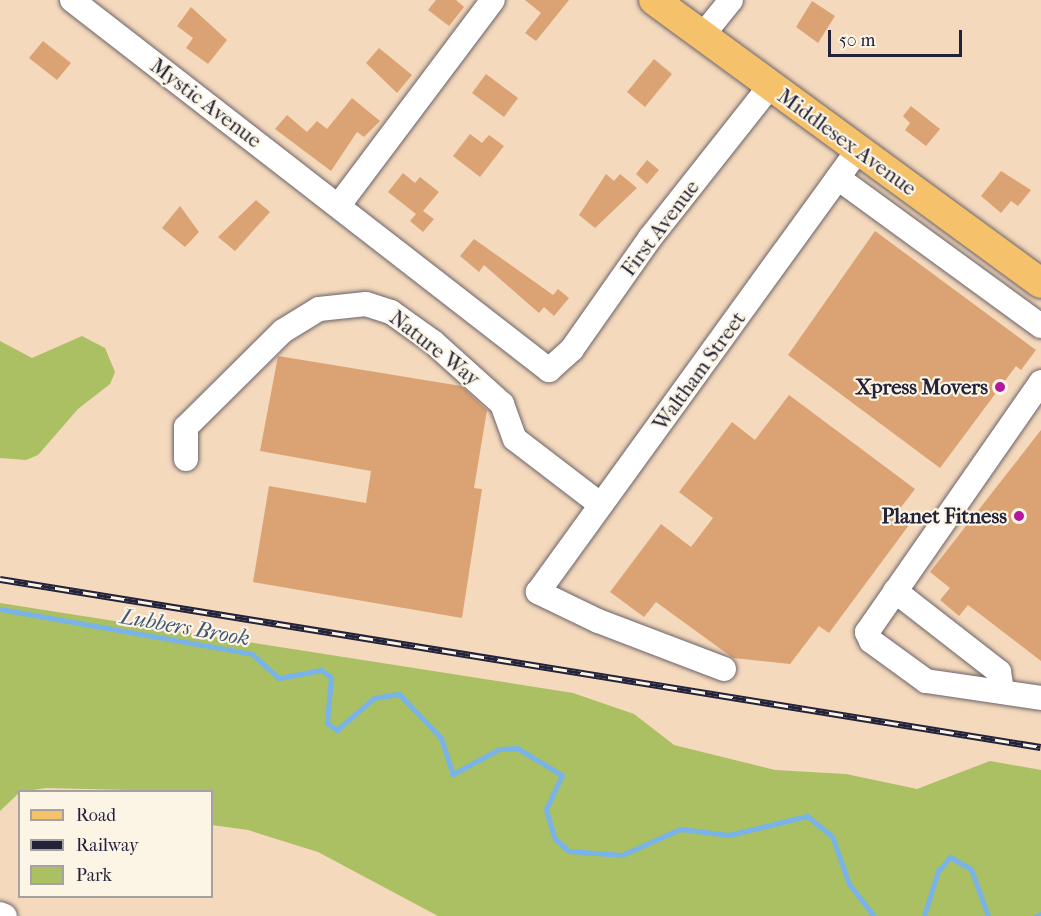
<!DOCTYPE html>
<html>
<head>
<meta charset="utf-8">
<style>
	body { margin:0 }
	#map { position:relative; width:1041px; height:916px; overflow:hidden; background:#f4d9bc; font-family:"IM FELL French Canon",serif }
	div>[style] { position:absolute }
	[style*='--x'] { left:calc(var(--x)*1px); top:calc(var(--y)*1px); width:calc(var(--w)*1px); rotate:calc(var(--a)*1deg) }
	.green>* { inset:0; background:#abbf63 }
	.stream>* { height:5px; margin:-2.5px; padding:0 2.5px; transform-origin:2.5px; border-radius:2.5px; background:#78b3e9 }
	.building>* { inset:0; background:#dba374 }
	.roads { filter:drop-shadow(0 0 2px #6c6268) drop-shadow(0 0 2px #6c6268) }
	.minor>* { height:24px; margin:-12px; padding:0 12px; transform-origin:12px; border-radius:12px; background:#fff }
	.major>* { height:30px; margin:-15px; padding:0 15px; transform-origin:15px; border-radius:15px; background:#f5c16b }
	.rail>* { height:7px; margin-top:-3.5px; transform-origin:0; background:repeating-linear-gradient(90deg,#fcf5e5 0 14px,#22223b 0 28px); box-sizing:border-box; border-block:2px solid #22223b }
	.dots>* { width:16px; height:16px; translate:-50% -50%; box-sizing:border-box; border:3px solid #fcf5e5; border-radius:50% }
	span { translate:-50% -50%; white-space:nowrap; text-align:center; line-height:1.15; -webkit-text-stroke:4.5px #fcf5e5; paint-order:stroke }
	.street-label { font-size:21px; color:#22223b }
	.poi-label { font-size:21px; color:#22223b; font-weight:700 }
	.right { translate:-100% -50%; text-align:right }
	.water-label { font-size:22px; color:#405578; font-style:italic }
	.legend { position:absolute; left:18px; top:790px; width:195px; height:108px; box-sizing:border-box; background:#fcf5e5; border:2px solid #a5a1a1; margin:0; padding:8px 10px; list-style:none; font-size:18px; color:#22223b }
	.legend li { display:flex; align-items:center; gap:12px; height:30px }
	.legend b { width:30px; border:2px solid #a5a1a1 }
	.scale { position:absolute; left:828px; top:30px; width:134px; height:27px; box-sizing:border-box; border:3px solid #22223b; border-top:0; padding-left:8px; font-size:18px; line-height:21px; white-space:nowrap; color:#22223b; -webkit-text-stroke:4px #fcf5e5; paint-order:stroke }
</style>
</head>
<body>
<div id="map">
	<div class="green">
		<i style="clip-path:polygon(82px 336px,105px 348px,115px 372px,110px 384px,78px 409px,38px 455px,26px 460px,0 458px,0 341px,32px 358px)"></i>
		<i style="clip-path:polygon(0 603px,573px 693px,634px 714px,674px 745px,775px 770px,846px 774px,917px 789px,990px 761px,1041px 770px,1041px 916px,438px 916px,318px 852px,248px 830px,212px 825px,212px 792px,46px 788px,20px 792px,0 811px)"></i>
	</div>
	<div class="stream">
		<i style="--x:0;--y:609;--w:256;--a:10.1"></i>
		<i style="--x:252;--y:654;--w:36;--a:42"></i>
		<i style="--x:279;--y:678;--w:43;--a:-10.8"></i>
		<i style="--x:321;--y:670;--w:12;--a:35"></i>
		<i style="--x:331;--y:677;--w:46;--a:95"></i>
		<i style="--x:327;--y:723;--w:12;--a:35"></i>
		<i style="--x:337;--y:730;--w:49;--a:-40.9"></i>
		<i style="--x:374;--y:698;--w:25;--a:-9"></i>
		<i style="--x:399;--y:694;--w:61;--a:46.3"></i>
		<i style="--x:441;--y:738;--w:38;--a:72"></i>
		<i style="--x:453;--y:774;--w:52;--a:-28.5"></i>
		<i style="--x:499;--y:749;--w:18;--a:-3"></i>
		<i style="--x:517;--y:748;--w:52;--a:31"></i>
		<i style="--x:562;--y:775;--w:38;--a:115"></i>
		<i style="--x:546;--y:810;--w:30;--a:73"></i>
		<i style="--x:555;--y:839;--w:18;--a:41"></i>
		<i style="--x:569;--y:851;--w:53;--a:4.3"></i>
		<i style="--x:622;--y:855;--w:64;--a:-24.1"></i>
		<i style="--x:680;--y:829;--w:49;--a:7"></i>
		<i style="--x:729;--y:835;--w:80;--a:-13.7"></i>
		<i style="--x:807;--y:816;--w:32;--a:39"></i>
		<i style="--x:832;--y:836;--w:51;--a:70.5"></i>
		<i style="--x:849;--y:884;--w:41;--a:52"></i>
		<i style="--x:924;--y:916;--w:47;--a:-72.7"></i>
		<i style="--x:938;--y:871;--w:18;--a:-49"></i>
		<i style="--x:950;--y:857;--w:24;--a:30"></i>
		<i style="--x:971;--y:869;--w:50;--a:70.1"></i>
		<i style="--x:1036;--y:916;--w:5;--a:-22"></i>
	</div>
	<div class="building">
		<i style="clip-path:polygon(436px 0,456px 0,464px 7px,449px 26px,428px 10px)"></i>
		<i style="clip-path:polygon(525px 0,569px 0,536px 41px,525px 33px,541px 13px)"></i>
		<i style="clip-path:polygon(812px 1px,835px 16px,818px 43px,796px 27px)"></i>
		<i style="clip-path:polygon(191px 7px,227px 40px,208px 64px,186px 48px,193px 38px,177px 26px)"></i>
		<i style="clip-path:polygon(43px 41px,71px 63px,57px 80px,29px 58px)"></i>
		<i style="clip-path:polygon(379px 48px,412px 75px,397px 93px,366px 63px)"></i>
		<i style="clip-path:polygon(654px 59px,672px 74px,645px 107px,627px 92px)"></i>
		<i style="clip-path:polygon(486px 74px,518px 98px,504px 117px,472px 93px)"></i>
		<i style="clip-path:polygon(352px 98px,380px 121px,364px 137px,357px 132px,331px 171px,275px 129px,287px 115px,307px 132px,317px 121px,327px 129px)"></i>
		<i style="clip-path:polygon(911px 106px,940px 129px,926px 146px,905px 130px,910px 123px,903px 116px)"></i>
		<i style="clip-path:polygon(470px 134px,482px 143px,489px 135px,504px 146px,480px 177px,453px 156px)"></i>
		<i style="clip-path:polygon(647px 160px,659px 170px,647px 184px,636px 174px)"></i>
		<i style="clip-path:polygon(1001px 171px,1031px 190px,1018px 206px,1011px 201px,1001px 213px,981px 196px)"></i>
		<i style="clip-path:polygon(403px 173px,415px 183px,420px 177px,439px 192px,423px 211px,434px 219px,423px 232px,410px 221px,416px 214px,388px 192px)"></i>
		<i style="clip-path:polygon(606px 174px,614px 181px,620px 174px,637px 188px,595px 228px,579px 215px)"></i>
		<i style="clip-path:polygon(256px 200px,270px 212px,235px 251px,218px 237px)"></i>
		<i style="clip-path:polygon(180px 206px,199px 232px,185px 247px,162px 228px)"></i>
		<i style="clip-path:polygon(875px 231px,1036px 350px,1021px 370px,1016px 366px,940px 468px,788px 355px)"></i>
		<i style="clip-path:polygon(474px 239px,553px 295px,558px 289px,569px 298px,554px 316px,544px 307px,539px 313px,484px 265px,479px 272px,460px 256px)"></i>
		<i style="clip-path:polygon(278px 356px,461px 386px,487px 410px,474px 488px,482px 489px,462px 618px,253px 582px,269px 486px,366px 503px,371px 471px,260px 451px)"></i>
		<i style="clip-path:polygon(789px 395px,915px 489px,895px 515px,909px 525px,829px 633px,819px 626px,790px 664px,733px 658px,656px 602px,644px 617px,610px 592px,661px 524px,691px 547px,713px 518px,679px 492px,732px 422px,755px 440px)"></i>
		<i style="clip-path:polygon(1041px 430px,1041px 661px,968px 605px,959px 616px,940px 600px,950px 588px,930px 572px)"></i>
	</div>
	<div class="roads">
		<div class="minor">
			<i style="--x:72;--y:0;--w:604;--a:37.8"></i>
			<i style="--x:549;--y:370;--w:31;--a:-42"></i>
			<i style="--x:572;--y:349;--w:136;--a:-54.9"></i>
			<i style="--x:650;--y:238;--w:194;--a:-51.7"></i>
			<i style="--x:702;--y:36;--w:46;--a:-51.1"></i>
			<i style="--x:838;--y:178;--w:251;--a:36.1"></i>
			<i style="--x:339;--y:205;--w:256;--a:-53.1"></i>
			<i style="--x:1041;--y:382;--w:305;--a:124.8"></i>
			<i style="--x:867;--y:632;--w:10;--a:66"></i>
			<i style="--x:871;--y:641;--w:68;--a:36"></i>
			<i style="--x:926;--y:681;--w:116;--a:8.4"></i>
			<i style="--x:186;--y:459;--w:32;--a:-90"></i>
			<i style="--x:186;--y:427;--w:136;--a:-44.7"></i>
			<i style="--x:283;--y:331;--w:42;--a:-31.4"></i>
			<i style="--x:319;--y:309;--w:47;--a:-6.1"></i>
			<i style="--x:366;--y:304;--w:26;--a:18"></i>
			<i style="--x:391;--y:312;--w:52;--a:35.5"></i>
			<i style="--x:433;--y:342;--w:93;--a:41.9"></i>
			<i style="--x:502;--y:404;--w:37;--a:70"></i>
			<i style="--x:515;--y:439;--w:108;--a:37.5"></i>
			<i style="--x:895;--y:591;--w:132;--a:37.9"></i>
			<i style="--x:999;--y:672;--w:20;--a:81"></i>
			<i style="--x:724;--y:669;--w:135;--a:-159.1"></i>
			<i style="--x:598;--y:621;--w:67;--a:-154.2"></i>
			<i style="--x:538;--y:592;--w:546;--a:-54.1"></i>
			<i style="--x:0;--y:914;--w:5;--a:22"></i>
		</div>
		<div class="major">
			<i style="--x:654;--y:0;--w:479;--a:36.2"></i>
		</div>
	</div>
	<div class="rail">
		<i style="--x:0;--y:579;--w:1054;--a:9.17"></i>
	</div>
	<div class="dots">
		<i style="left:1000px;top:387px;background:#b5179e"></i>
		<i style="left:1019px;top:516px;background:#b5179e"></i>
	</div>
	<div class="street-label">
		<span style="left:206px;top:103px;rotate:37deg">Mystic Avenue</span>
		<span style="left:847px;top:142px;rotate:36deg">Middlesex Avenue</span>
		<span style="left:660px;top:228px;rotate:-53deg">First Avenue</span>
		<span style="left:435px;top:348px;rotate:38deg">Nature Way</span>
		<span style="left:699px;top:371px;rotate:-54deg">Waltham Street</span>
	</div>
	<div class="poi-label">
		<span class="right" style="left:988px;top:387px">Xpress Movers</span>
		<span class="right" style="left:1007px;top:516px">Planet Fitness</span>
	</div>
	<div class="water-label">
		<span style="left:185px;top:628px;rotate:10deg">Lubbers Brook</span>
	</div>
	<ul class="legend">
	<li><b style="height:8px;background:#f5c16b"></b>Road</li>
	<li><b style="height:8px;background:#22223b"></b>Railway</li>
	<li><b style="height:16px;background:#abbf63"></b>Park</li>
	</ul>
	<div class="scale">50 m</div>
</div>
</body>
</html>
